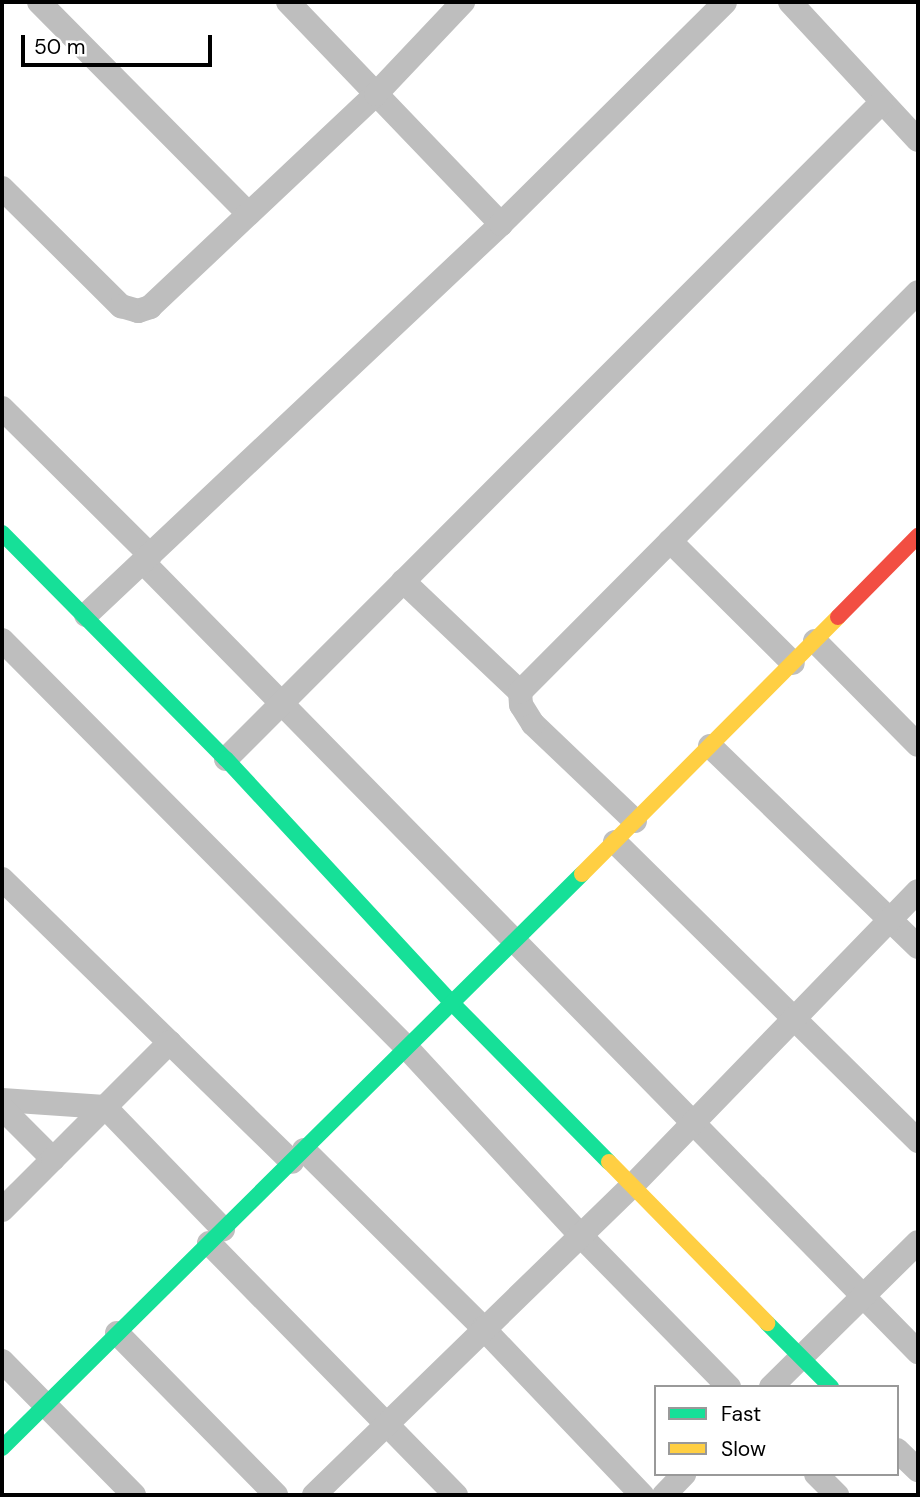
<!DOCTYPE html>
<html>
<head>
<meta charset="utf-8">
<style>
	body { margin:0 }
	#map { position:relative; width:920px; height:1497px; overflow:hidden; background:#fff; font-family:"DM Sans",sans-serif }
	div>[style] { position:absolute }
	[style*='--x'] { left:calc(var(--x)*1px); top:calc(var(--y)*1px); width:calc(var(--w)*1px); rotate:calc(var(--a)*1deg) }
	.street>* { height:24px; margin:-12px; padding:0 12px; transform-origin:12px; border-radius:12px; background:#bebebe }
	.fast>* { height:16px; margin:-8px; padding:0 8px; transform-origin:8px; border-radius:8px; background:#16e098 }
	.slow>* { height:16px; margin:-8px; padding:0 8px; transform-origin:8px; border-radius:8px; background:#ffcf43 }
	.jam>* { height:16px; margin:-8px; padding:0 8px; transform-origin:8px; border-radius:8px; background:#f24e42 }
	span { translate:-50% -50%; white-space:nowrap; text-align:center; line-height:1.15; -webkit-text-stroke:7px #fff; paint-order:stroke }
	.frame { position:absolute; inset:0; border:4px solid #000; pointer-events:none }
	.legend { position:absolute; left:654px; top:1385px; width:245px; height:91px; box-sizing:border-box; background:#fff; border:2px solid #999; margin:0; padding:9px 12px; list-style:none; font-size:21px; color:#000 }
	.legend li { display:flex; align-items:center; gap:14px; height:35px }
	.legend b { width:35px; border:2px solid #999 }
	.scale { position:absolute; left:21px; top:35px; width:191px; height:32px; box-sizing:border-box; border:4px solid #000; border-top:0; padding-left:9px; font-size:21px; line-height:24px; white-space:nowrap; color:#000; -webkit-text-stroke:5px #fff; paint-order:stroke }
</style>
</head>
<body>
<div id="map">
	<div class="street">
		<i style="--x:39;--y:2;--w:298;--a:45.3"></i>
		<i style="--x:288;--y:2;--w:308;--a:46.2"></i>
		<i style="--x:790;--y:2;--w:188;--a:47.2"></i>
		<i style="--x:2;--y:188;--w:168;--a:44.8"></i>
		<i style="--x:121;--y:306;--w:18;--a:16"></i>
		<i style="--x:138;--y:311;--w:13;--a:-18"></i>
		<i style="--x:150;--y:307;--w:311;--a:-43.3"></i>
		<i style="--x:376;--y:94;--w:127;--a:-46.6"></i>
		<i style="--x:2;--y:408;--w:209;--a:44.8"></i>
		<i style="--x:670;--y:541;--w:173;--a:44.8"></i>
		<i style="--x:143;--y:562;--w:1107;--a:45.55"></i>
		<i style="--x:403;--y:581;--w:161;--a:43.5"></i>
		<i style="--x:86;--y:615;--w:570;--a:-43.29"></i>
		<i style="--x:501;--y:224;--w:315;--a:-44.7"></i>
		<i style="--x:2;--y:640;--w:576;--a:45.21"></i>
		<i style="--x:408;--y:1049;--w:253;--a:47.2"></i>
		<i style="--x:580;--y:1235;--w:213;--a:45.6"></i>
		<i style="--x:815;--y:641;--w:146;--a:45.3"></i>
		<i style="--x:710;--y:746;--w:289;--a:44"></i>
		<i style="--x:226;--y:759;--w:927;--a:-45.04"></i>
		<i style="--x:635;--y:821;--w:141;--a:-136.4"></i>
		<i style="--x:533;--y:724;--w:22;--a:-122"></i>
		<i style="--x:521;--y:705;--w:13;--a:-94"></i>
		<i style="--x:520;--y:692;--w:564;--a:-45.14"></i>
		<i style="--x:615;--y:842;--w:426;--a:44.6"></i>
		<i style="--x:2;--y:879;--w:405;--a:44.3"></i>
		<i style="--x:2;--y:1100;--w:103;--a:3.9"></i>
		<i style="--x:105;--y:1107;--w:170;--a:46"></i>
		<i style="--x:2;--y:1108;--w:72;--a:45"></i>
		<i style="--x:53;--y:1159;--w:72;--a:135"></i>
		<i style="--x:304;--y:1150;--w:252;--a:44.8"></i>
		<i style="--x:483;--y:1328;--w:231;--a:46.4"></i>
		<i style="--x:53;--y:1159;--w:165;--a:-45"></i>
		<i style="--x:209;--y:1243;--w:353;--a:45.6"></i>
		<i style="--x:117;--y:1333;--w:227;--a:45.5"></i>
		<i style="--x:2;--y:1361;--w:188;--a:45.4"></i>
		<i style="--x:771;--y:1387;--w:206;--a:-44.6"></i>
		<i style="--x:897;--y:1450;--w:29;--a:44"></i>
		<i style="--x:816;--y:1474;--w:30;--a:45"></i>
		<i style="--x:314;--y:1495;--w:442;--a:-44.2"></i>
		<i style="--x:631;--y:1187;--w:412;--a:-45.9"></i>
		<i style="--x:664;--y:1495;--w:29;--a:-46"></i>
	</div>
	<div class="fast">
		<i style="--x:2;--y:533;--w:318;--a:45.3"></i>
		<i style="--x:226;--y:759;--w:334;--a:47.2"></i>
		<i style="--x:453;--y:1004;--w:222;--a:45.4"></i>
		<i style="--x:767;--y:1323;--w:91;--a:45"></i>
		<i style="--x:2;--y:1448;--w:816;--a:-44.7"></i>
	</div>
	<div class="slow">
		<i style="--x:582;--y:874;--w:363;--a:-45.1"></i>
		<i style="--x:609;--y:1162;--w:226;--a:45.5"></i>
	</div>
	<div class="jam">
		<i style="--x:838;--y:617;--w:114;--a:-45.4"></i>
	</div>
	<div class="frame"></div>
	<ul class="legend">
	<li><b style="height:9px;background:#16e098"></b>Fast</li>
	<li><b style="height:9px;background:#ffcf43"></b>Slow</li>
	</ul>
	<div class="scale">50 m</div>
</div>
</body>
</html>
